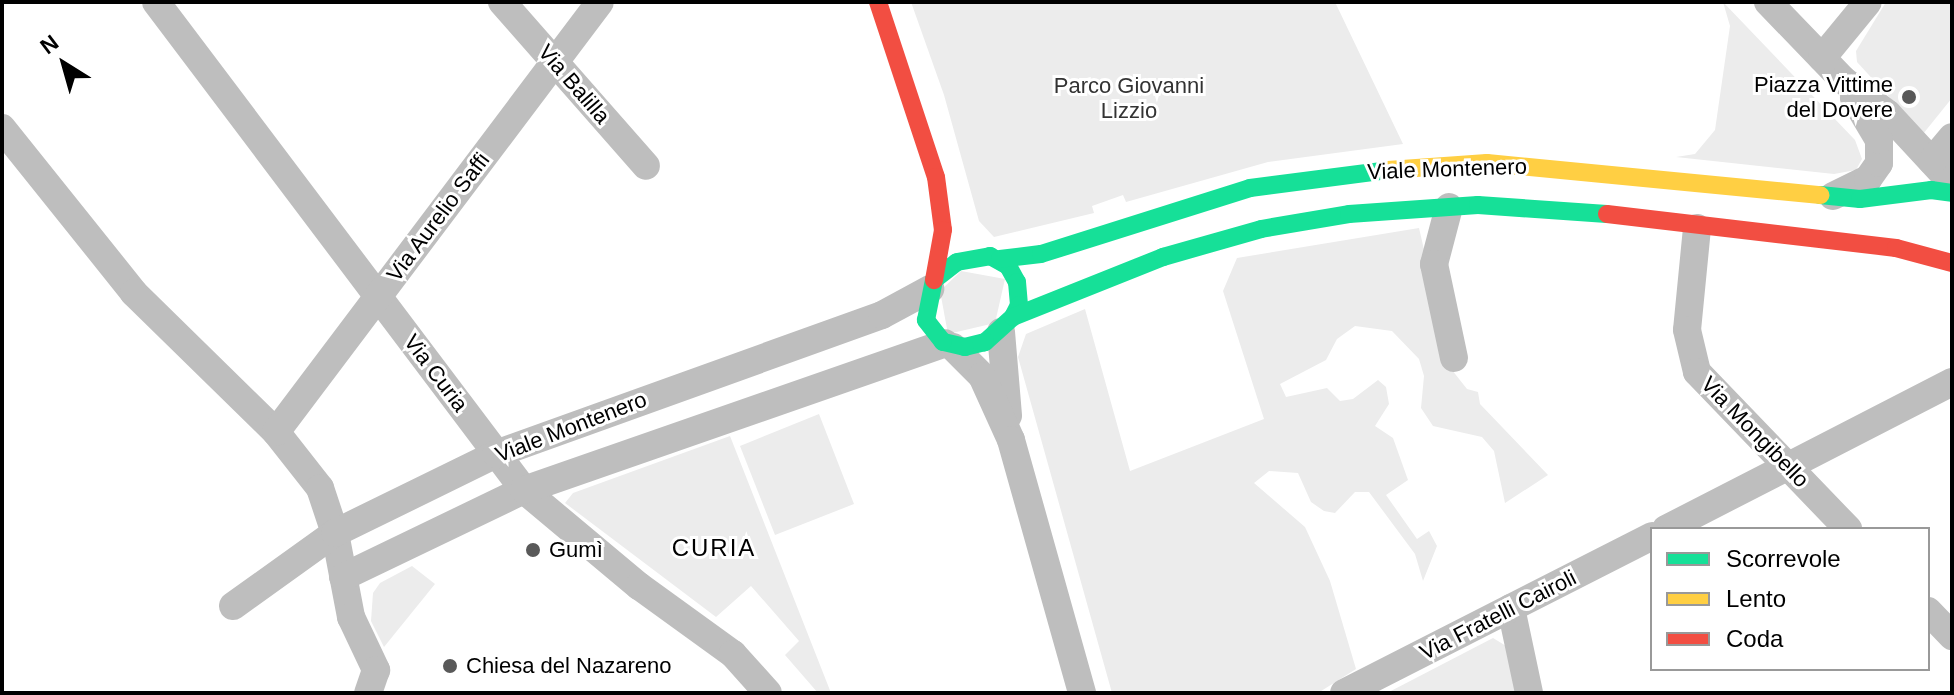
<!DOCTYPE html>
<html>
<head>
<meta charset="utf-8">
<style>
	body { margin:0 }
	#map { position:relative; width:1954px; height:695px; overflow:hidden; background:#fff; font-family:Helvetica,sans-serif }
	div>[style] { position:absolute }
	[style*='--x'] { left:calc(var(--x)*1px); top:calc(var(--y)*1px); width:calc(var(--w)*1px); rotate:calc(var(--a)*1deg) }
	.green>* { inset:0; background:#ececec }
	.street>* { height:28px; margin:-14px; padding:0 14px; transform-origin:14px; border-radius:14px; background:#bebebe }
	.fast>* { height:18px; margin:-9px; padding:0 9px; transform-origin:9px; border-radius:9px; background:#16e098 }
	.slow>* { height:18px; margin:-9px; padding:0 9px; transform-origin:9px; border-radius:9px; background:#ffcf43 }
	.jam>* { height:18px; margin:-9px; padding:0 9px; transform-origin:9px; border-radius:9px; background:#f24e42 }
	.dots>* { width:22px; height:22px; translate:-50% -50%; box-sizing:border-box; border:4px solid #fff; border-radius:50% }
	span { translate:-50% -50%; white-space:nowrap; text-align:center; line-height:1.15; -webkit-text-stroke:6px #fff; paint-order:stroke }
	.street-label { font-size:22px; color:#000 }
	.poi-label { font-size:22px; color:#000 }
	.right { translate:-100% -50%; text-align:right }
	.left { translate:0 -50%; text-align:left }
	.park-label { font-size:22px; color:#333 }
	.neighbourhood-label { font-size:24px; color:#000; letter-spacing:2px }
	.frame { position:absolute; inset:0; border:4px solid #000; pointer-events:none }
	.legend { position:absolute; left:1650px; top:527px; width:280px; height:144px; box-sizing:border-box; background:#fff; border:2px solid #999; margin:0; padding:10px 14px; list-style:none; font-size:24px; color:#000 }
	.legend li { display:flex; align-items:center; gap:16px; height:40px }
	.legend b { width:40px; border:2px solid #999 }
	.north { position:absolute; left:24px; top:24px; width:80px; height:80px; -webkit-text-stroke:6px #fff; paint-order:stroke; rotate:323deg; font-size:22px; font-weight:700; line-height:32px; text-align:center; color:#000 }
	.north::after { content:''; display:block; margin:auto; width:28px; height:36px; background:#000; clip-path:polygon(50% 0,100% 100%,50% 72%,0 100%) }
</style>
</head>
<body>
<div id="map">
	<div class="green">
		<i style="clip-path:polygon(911px 2px,1335px 2px,1403px 144px,1268px 162px,1126px 202px,1123px 195px,1092px 206px,1094px 213px,994px 237px,979px 221px,944px 95px)"></i>
		<i style="clip-path:polygon(1723px 2px,1855px 140px,1862px 159px,1856px 170px,1834px 174px,1676px 157px,1695px 154px,1715px 130px,1730px 26px)"></i>
		<i style="clip-path:polygon(1886px 2px,1952px 2px,1952px 98px,1923px 134px,1857px 62px,1856px 51px)"></i>
		<i style="clip-path:polygon(1419px 228px,1452px 370px,1467px 389px,1478px 392px,1480px 404px,1548px 475px,1505px 503px,1494px 451px,1482px 437px,1433px 426px,1421px 408px,1424px 376px,1419px 359px,1392px 331px,1355px 326px,1337px 339px,1326px 360px,1280px 384px,1286px 397px,1327px 388px,1340px 401px,1353px 399px,1378px 380px,1386px 387px,1389px 404px,1375px 426px,1393px 438px,1408px 480px,1386px 495px,1417px 539px,1429px 531px,1437px 546px,1423px 581px,1415px 554px,1369px 492px,1355px 492px,1335px 513px,1324px 511px,1311px 502px,1298px 473px,1269px 471px,1254px 483px,1305px 527px,1330px 581px,1356px 669px,1318px 693px,1112px 693px,1018px 357px,1026px 334px,1085px 309px,1130px 471px,1264px 419px,1223px 291px,1237px 258px)"></i>
		<i style="clip-path:polygon(961px 271px,1005px 279px,995px 323px,948px 334px,940px 291px)"></i>
		<i style="clip-path:polygon(819px 414px,854px 504px,775px 535px,740px 446px)"></i>
		<i style="clip-path:polygon(730px 436px,831px 693px,818px 693px,785px 655px,799px 641px,751px 586px,716px 617px,565px 503px,573px 493px)"></i>
		<i style="clip-path:polygon(412px 566px,435px 584px,384px 647px,371px 621px,373px 593px,380px 583px)"></i>
		<i style="clip-path:polygon(1493px 638px,1511px 649px,1520px 693px,1387px 693px)"></i>
	</div>
	<div class="street">
		<i style="--x:156;--y:2;--w:611;--a:52.98"></i>
		<i style="--x:524;--y:490;--w:150;--a:39.9"></i>
		<i style="--x:639;--y:586;--w:116;--a:35.9"></i>
		<i style="--x:733;--y:654;--w:52;--a:48.1"></i>
		<i style="--x:502;--y:2;--w:218;--a:48.7"></i>
		<i style="--x:1768;--y:2;--w:108;--a:46.1"></i>
		<i style="--x:1843;--y:80;--w:56;--a:37.1"></i>
		<i style="--x:1888;--y:114;--w:94;--a:47.2"></i>
		<i style="--x:1822;--y:58;--w:72;--a:-50.6"></i>
		<i style="--x:2;--y:128;--w:211;--a:51.3"></i>
		<i style="--x:134;--y:293;--w:199;--a:44.4"></i>
		<i style="--x:276;--y:432;--w:71;--a:51.8"></i>
		<i style="--x:320;--y:488;--w:47;--a:71.6"></i>
		<i style="--x:335;--y:533;--w:86;--a:79.2"></i>
		<i style="--x:351;--y:617;--w:59;--a:64.7"></i>
		<i style="--x:376;--y:670;--w:24;--a:109"></i>
		<i style="--x:1932;--y:161;--w:31;--a:-50"></i>
		<i style="--x:1833;--y:196;--w:39;--a:-26"></i>
		<i style="--x:1868;--y:179;--w:19;--a:-55"></i>
		<i style="--x:1879;--y:163;--w:23;--a:-90"></i>
		<i style="--x:1879;--y:140;--w:49;--a:-120.8"></i>
		<i style="--x:1449;--y:207;--w:59;--a:104.7"></i>
		<i style="--x:1434;--y:264;--w:96;--a:78"></i>
		<i style="--x:1697;--y:228;--w:102;--a:95.6"></i>
		<i style="--x:1687;--y:330;--w:43;--a:76.6"></i>
		<i style="--x:1697;--y:372;--w:218;--a:46.1"></i>
		<i style="--x:1001;--y:332;--w:84;--a:85.2"></i>
		<i style="--x:953;--y:347;--w:41;--a:45"></i>
		<i style="--x:982;--y:376;--w:70;--a:65.6"></i>
		<i style="--x:1011;--y:440;--w:263;--a:74.3"></i>
		<i style="--x:276;--y:432;--w:538;--a:-53"></i>
		<i style="--x:1666;--y:529;--w:322;--a:-27.2"></i>
		<i style="--x:343;--y:577;--w:201;--a:-25.7"></i>
		<i style="--x:524;--y:490;--w:446;--a:-19.2"></i>
		<i style="--x:233;--y:606;--w:125;--a:-35.6"></i>
		<i style="--x:335;--y:533;--w:179;--a:-26.1"></i>
		<i style="--x:496;--y:454;--w:410;--a:-19.8"></i>
		<i style="--x:882;--y:315;--w:55;--a:-28.4"></i>
		<i style="--x:1511;--y:608;--w:87;--a:78"></i>
		<i style="--x:1928;--y:611;--w:35;--a:46"></i>
		<i style="--x:1344;--y:693;--w:346;--a:-27"></i>
	</div>
	<div class="fast">
		<i style="--x:1820;--y:195;--w:40;--a:5.7"></i>
		<i style="--x:1860;--y:199;--w:72;--a:-7.2"></i>
		<i style="--x:1931;--y:190;--w:21;--a:8"></i>
		<i style="--x:990;--y:256;--w:21;--a:29"></i>
		<i style="--x:1008;--y:266;--w:18;--a:61"></i>
		<i style="--x:1017;--y:282;--w:23;--a:85"></i>
		<i style="--x:1019;--y:305;--w:13;--a:117"></i>
		<i style="--x:1013;--y:317;--w:38;--a:138"></i>
		<i style="--x:985;--y:342;--w:21;--a:166"></i>
		<i style="--x:965;--y:347;--w:23;--a:-167"></i>
		<i style="--x:943;--y:342;--w:28;--a:-128"></i>
		<i style="--x:926;--y:320;--w:41;--a:-78.7"></i>
		<i style="--x:934;--y:280;--w:29;--a:-38"></i>
		<i style="--x:957;--y:262;--w:34;--a:-10"></i>
		<i style="--x:1000;--y:259;--w:41;--a:-7"></i>
		<i style="--x:1041;--y:254;--w:219;--a:-17.5"></i>
		<i style="--x:1250;--y:188;--w:139;--a:-7.4"></i>
		<i style="--x:1013;--y:317;--w:162;--a:-21.8"></i>
		<i style="--x:1163;--y:257;--w:102;--a:-15.9"></i>
		<i style="--x:1261;--y:229;--w:89;--a:-9.7"></i>
		<i style="--x:1349;--y:214;--w:129;--a:-4"></i>
		<i style="--x:1478;--y:205;--w:129;--a:4"></i>
	</div>
	<div class="slow">
		<i style="--x:1388;--y:170;--w:99;--a:-4"></i>
		<i style="--x:1487;--y:163;--w:335;--a:5.5"></i>
	</div>
	<div class="jam">
		<i style="--x:878;--y:2;--w:184;--a:71.7"></i>
		<i style="--x:936;--y:177;--w:53;--a:82.5"></i>
		<i style="--x:943;--y:230;--w:51;--a:100.2"></i>
		<i style="--x:1607;--y:214;--w:291;--a:6.7"></i>
		<i style="--x:1896;--y:248;--w:58;--a:15"></i>
	</div>
	<div class="dots">
		<i style="left:1909px;top:97px;background:#595959"></i>
		<i style="left:533px;top:550px;background:#595959"></i>
		<i style="left:450px;top:666px;background:#595959"></i>
	</div>
	<div class="street-label">
		<span style="left:574px;top:84px;rotate:49deg">Via Balilla</span>
		<span style="left:1447px;top:169px;rotate:-2deg">Viale Montenero</span>
		<span style="left:438px;top:217px;rotate:-53deg">Via Aurelio Saffi</span>
		<span style="left:436px;top:373px;rotate:53deg">Via Curia</span>
		<span style="left:571px;top:427px;rotate:-21deg">Viale Montenero</span>
		<span style="left:1755px;top:432px;rotate:46deg">Via Mongibello</span>
		<span style="left:1498px;top:615px;rotate:-27deg">Via Fratelli Cairoli</span>
	</div>
	<div class="poi-label">
		<span class="right" style="left:1893px;top:97px">Piazza Vittime<br>del Dovere</span>
		<span class="left" style="left:549px;top:550px">Gumì</span>
		<span class="left" style="left:466px;top:666px">Chiesa del Nazareno</span>
	</div>
	<div class="park-label">
		<span style="left:1129px;top:98px">Parco Giovanni<br>Lizzio</span>
	</div>
	<div class="neighbourhood-label">
		<span style="left:714px;top:548px">CURIA</span>
	</div>
	<div class="frame"></div>
	<ul class="legend">
	<li><b style="height:10px;background:#16e098"></b>Scorrevole</li>
	<li><b style="height:10px;background:#ffcf43"></b>Lento</li>
	<li><b style="height:10px;background:#f24e42"></b>Coda</li>
	</ul>
	<div class="north">N</div>
</div>
</body>
</html>
